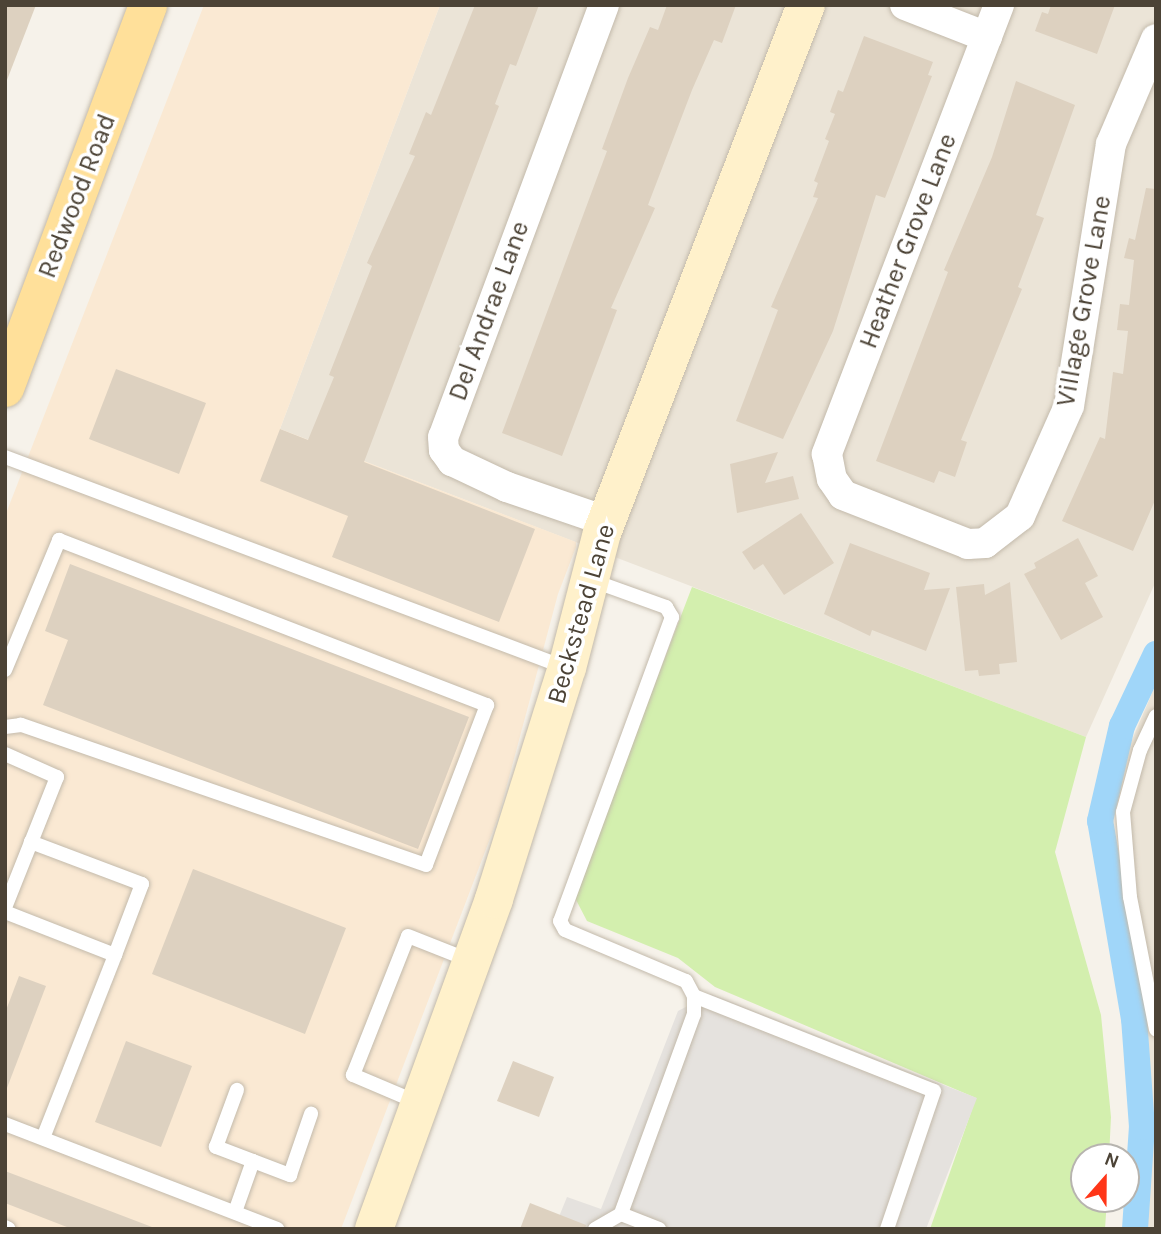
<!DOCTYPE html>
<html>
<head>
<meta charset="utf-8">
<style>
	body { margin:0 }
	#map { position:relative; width:1161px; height:1234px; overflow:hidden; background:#f6f2ea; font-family:Karla,sans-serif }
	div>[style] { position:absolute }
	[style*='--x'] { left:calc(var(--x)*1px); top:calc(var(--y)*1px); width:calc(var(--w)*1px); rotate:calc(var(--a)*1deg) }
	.residential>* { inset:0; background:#ebe4d7 }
	.commercial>* { inset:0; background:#fae9d3 }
	.green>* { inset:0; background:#d3efae }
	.parking>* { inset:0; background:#e5e2de }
	.canal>* { height:26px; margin:-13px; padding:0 13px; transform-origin:13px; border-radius:13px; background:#a0d6f9 }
	.building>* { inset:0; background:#ddd1c0 }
	.roads { filter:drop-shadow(0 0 2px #c3baab) drop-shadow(0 0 2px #c3baab) }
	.lane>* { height:14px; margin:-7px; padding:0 7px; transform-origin:7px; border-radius:7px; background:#fff }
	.street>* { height:30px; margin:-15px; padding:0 15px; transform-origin:15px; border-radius:15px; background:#fff }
	.secondary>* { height:38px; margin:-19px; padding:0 19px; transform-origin:19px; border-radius:19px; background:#fff1cb }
	.primary>* { height:38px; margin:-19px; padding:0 19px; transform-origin:19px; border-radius:19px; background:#ffe09a }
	span { translate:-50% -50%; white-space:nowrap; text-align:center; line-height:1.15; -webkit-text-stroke:7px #fff; paint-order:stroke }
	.street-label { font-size:26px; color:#4c4336 }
	.frame { position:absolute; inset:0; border:7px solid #4c4336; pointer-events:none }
	.north { position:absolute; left:1070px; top:1143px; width:70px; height:70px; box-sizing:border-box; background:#fff; border:2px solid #b7b4af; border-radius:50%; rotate:21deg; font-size:19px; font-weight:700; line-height:28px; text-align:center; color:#4c4336 }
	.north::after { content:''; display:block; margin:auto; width:24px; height:32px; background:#ff3618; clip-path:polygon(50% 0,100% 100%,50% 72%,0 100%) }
</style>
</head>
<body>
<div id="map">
	<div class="residential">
		<i style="clip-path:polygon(440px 5px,1156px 5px,1156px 581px,1086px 737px,280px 429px)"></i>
		<i style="clip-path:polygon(1156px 684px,1156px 1229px,1143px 1229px,1116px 777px)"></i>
	</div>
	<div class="commercial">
		<i style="clip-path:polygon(204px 5px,440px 5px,280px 429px,576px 542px,576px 547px,558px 594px,499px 815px,341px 1229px,5px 1229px,5px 516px)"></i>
	</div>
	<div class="green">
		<i style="clip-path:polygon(692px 587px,1086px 737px,1055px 852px,1101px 1015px,1111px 1117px,1109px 1157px,1084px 1157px,1084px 1199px,1107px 1199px,1105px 1229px,930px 1229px,976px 1098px,715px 987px,678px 958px,587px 921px,574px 896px)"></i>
	</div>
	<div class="parking">
		<i style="clip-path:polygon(711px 994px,977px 1098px,926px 1229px,554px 1229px,567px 1197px,601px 1209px,678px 1011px)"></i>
	</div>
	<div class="canal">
		<i style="--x:1135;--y:1229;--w:102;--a:-86.1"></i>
		<i style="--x:1142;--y:1127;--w:108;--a:-94.2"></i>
		<i style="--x:1134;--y:1019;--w:201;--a:-99.7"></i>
		<i style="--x:1100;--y:821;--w:98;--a:-77"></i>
		<i style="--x:1122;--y:726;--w:80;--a:-64.7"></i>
	</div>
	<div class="building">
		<i style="clip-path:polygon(5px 5px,36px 5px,7px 80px,5px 80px)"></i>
		<i style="clip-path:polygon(475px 5px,539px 5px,516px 66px,510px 64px,495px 104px,499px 106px,364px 462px,535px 529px,499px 622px,332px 557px,348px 516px,260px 481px,280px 429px,308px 440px,334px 377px,329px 375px,372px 266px,367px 263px,415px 156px,409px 154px,426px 112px,431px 115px)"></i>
		<i style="clip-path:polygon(667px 5px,736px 5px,722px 43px,714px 40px,692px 90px,648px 205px,655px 208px,611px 308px,617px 310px,562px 456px,502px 433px,607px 151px,602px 149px,628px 78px,650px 27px,658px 30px)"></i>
		<i style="clip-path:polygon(1051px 5px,1115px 5px,1097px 54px,1035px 31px,1042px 12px,1048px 14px)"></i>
		<i style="clip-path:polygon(864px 36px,933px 62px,928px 75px,932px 76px,885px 198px,876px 195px,833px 331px,783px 439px,736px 421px,778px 310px,771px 307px,818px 198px,813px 197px,818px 183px,814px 181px,829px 141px,825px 139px,835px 114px,830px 112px,838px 90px,843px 92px)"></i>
		<i style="clip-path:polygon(1016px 81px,1075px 105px,1036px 215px,1044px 218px,1018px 287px,1022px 289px,961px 440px,967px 442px,955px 477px,939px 471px,934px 483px,876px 461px,948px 272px,944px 270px,992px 157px)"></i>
		<i style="clip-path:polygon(1146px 188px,1156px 189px,1156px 498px,1133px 551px,1062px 521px,1100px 437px,1105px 439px,1113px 372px,1123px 374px,1128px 331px,1117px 330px,1120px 304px,1129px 305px,1134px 260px,1124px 258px,1129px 238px,1135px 240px)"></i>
		<i style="clip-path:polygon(116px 369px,206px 403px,179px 474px,89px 439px)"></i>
		<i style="clip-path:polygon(778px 452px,765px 483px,793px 476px,799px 499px,737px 513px,730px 464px)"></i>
		<i style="clip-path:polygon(801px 513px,834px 563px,784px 595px,763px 564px,754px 570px,742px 552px)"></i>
		<i style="clip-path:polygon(1078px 538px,1098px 576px,1085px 583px,1103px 617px,1061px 640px,1024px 574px,1036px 568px,1034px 563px)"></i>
		<i style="clip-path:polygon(850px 543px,930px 573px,924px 590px,950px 588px,926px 651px,872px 630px,870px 636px,824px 614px)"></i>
		<i style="clip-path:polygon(70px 564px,469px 717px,418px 849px,43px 705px,68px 640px,45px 631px)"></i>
		<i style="clip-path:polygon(1010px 582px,1017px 662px,999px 664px,1000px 674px,979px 676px,978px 670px,965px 671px,956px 587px,984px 584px,985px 595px)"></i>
		<i style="clip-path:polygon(193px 869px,346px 928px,305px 1034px,152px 974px)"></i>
		<i style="clip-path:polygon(19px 976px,46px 986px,7px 1088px,5px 1013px)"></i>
		<i style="clip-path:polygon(126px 1041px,192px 1066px,161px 1147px,95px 1122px)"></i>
		<i style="clip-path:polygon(513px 1061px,554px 1077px,539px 1117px,497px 1101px)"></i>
		<i style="clip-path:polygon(5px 1171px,152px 1227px,151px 1229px,72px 1229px,5px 1203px)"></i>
		<i style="clip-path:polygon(530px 1203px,586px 1225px,585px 1229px,520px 1229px)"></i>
	</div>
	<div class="roads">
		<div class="lane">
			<i style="--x:5;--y:457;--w:597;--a:20.59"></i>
			<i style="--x:591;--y:580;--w:80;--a:19.8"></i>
			<i style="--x:666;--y:607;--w:12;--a:59"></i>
			<i style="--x:672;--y:617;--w:324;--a:110.2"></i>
			<i style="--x:560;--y:921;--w:10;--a:61"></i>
			<i style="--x:565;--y:930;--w:131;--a:22.9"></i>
			<i style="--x:686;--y:981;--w:17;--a:62"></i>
			<i style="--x:694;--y:996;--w:18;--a:90"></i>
			<i style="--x:694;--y:1014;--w:213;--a:110.1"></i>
			<i style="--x:621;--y:1214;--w:30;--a:150"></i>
			<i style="--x:5;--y:670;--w:141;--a:-67.4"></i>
			<i style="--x:59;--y:540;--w:459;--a:21.1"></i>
			<i style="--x:487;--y:705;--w:171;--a:110.9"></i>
			<i style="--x:426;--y:865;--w:429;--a:-160.9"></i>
			<i style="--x:21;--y:725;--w:16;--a:173"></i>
			<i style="--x:1156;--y:716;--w:38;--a:115"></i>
			<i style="--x:1140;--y:750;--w:64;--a:105.3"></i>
			<i style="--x:1123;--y:812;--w:85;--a:85.3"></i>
			<i style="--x:1130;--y:897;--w:135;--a:78.9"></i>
			<i style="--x:5;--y:754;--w:57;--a:23.9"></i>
			<i style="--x:57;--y:777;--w:141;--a:111.7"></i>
			<i style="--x:5;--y:912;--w:118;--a:21.4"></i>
			<i style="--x:115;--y:955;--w:76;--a:-69.2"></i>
			<i style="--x:142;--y:884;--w:119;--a:-159.3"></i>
			<i style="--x:694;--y:996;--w:258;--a:21.6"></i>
			<i style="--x:934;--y:1091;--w:146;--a:108.8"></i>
			<i style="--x:419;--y:1103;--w:72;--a:-157"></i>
			<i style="--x:353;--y:1075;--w:149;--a:-68.4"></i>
			<i style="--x:408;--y:936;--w:68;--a:21.6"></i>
			<i style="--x:5;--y:1124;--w:292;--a:21.1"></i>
			<i style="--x:43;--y:1138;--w:197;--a:-68.5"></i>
			<i style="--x:253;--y:1161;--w:40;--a:21"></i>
			<i style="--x:290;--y:1175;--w:65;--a:-71"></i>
			<i style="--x:235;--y:1212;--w:54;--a:-70.6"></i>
			<i style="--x:253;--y:1161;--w:40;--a:-159"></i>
			<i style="--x:216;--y:1147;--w:61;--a:-69.8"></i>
			<i style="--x:621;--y:1214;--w:41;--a:21.5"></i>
			<i style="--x:5;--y:1227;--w:4;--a:27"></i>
		</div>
		<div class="street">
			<i style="--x:604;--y:5;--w:461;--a:110.4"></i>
			<i style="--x:443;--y:437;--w:13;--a:86"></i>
			<i style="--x:444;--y:450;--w:14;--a:54"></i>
			<i style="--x:452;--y:461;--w:61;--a:25.3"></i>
			<i style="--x:507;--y:487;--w:105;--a:19"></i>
			<i style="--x:905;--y:5;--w:88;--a:21.3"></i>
			<i style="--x:999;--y:5;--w:481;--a:111"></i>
			<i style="--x:827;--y:454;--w:25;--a:79"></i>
			<i style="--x:832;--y:479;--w:19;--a:55"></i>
			<i style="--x:843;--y:495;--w:134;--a:21.4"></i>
			<i style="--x:968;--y:544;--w:17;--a:-3"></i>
			<i style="--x:985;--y:543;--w:44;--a:-37.6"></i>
			<i style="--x:1020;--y:516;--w:120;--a:-66"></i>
			<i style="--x:1069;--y:406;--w:265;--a:-80.9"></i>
			<i style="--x:1111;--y:144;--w:114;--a:-66.8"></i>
		</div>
		<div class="secondary">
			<i style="--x:374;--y:1229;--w:351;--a:-70"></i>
			<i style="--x:494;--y:899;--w:242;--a:-72.5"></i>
			<i style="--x:567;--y:668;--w:139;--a:-75.5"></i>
			<i style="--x:602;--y:533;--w:566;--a:-68.88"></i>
		</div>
		<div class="primary">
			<i style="--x:5;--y:388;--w:409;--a:-69.5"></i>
		</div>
	</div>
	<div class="street-label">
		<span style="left:77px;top:196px;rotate:-69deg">Redwood Road</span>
		<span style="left:908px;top:241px;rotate:-69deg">Heather Grove Lane</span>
		<span style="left:1084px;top:301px;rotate:-80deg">Village Grove Lane</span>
		<span style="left:489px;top:311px;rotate:-70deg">Del Andrae Lane</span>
		<span style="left:581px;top:614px;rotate:-74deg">Beckstead Lane</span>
	</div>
	<div class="frame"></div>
	<div class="north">N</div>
</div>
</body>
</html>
